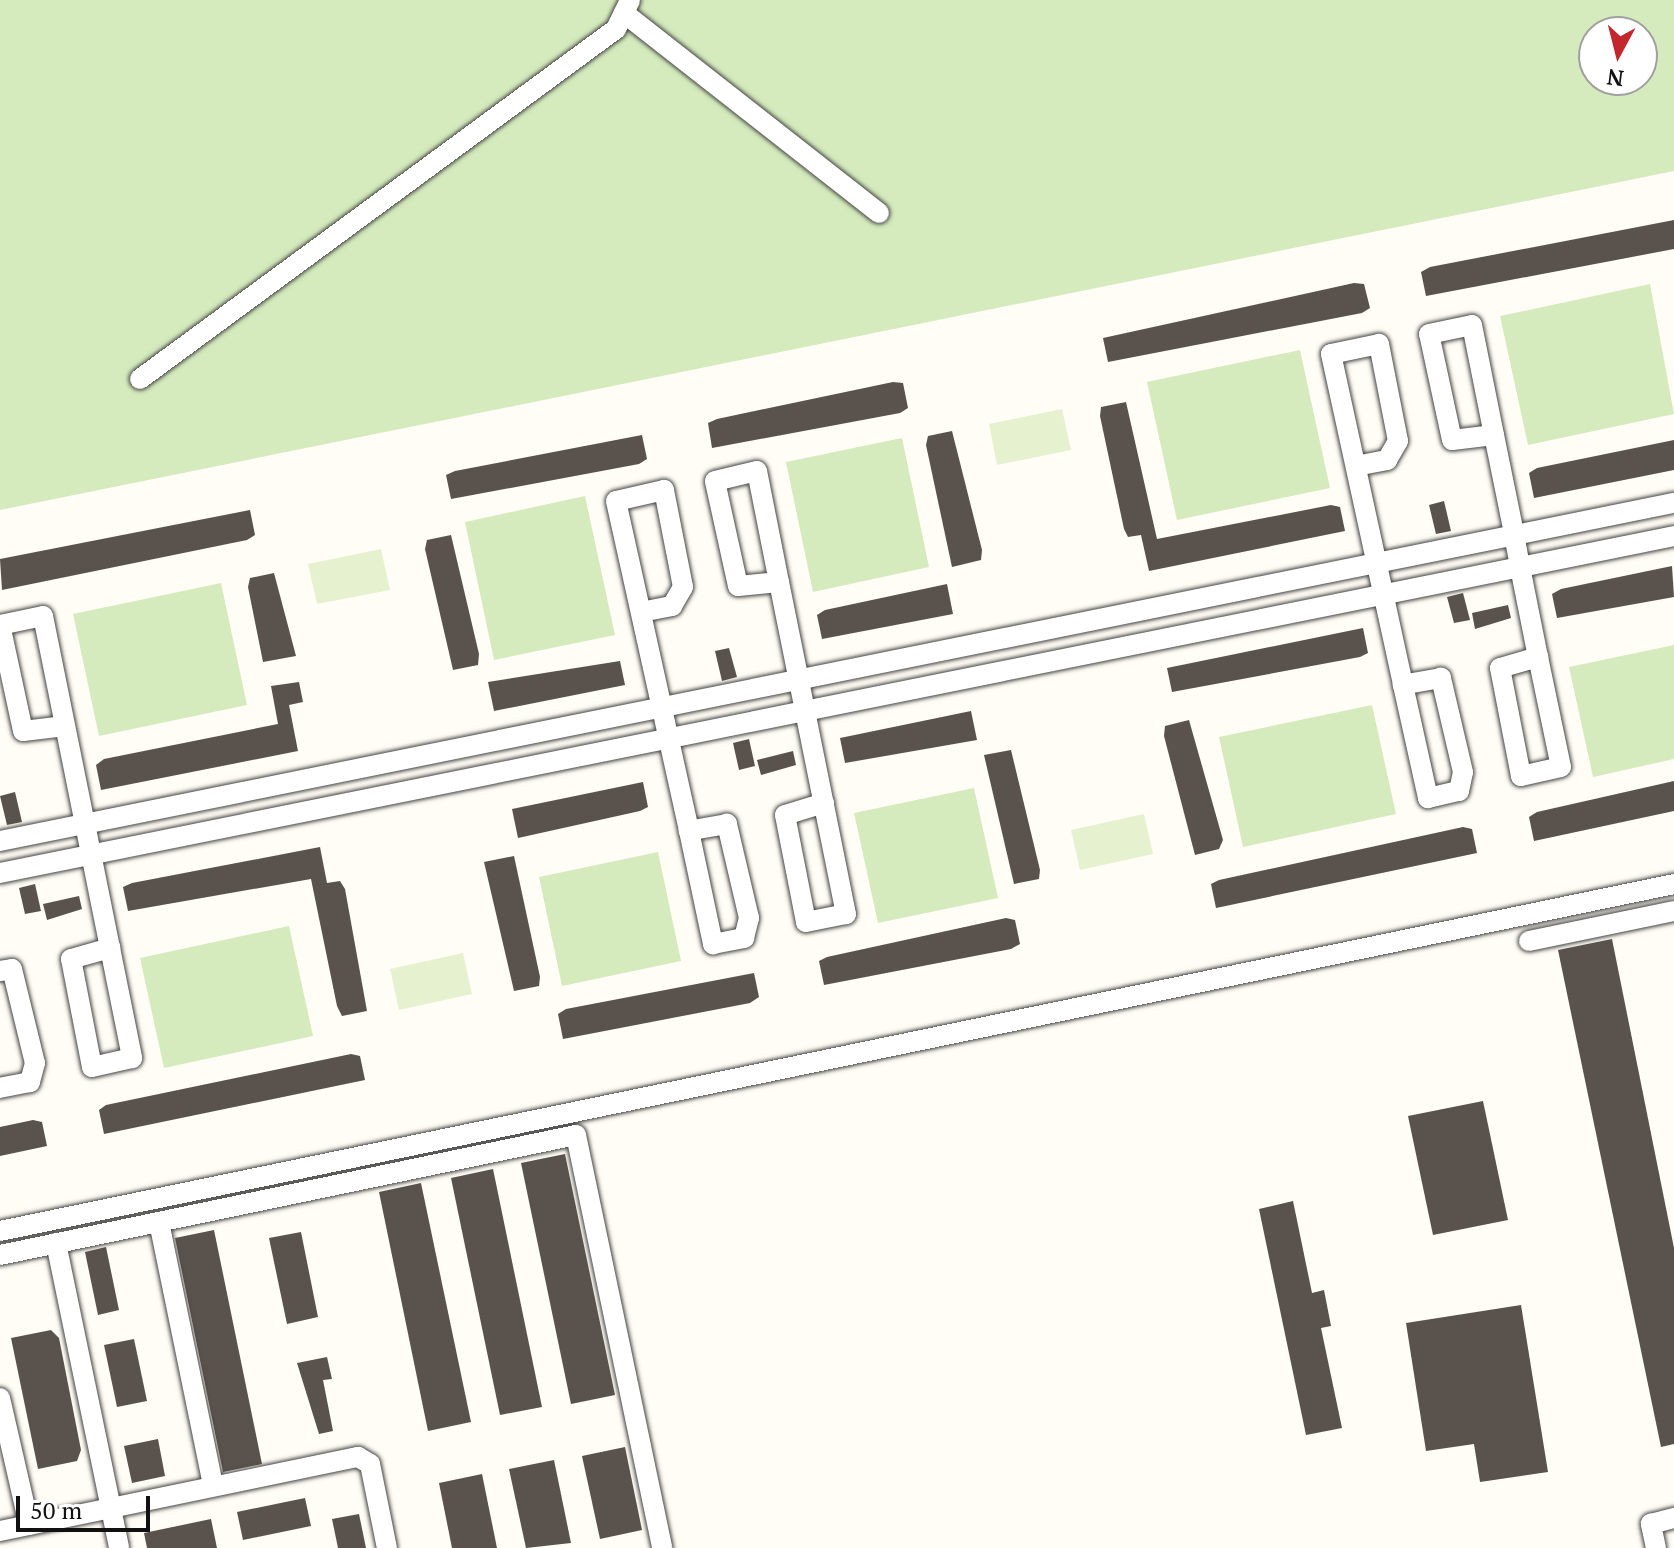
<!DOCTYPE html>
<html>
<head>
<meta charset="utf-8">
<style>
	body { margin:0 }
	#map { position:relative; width:1674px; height:1548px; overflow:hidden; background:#fffdf5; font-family:"PT Serif",serif }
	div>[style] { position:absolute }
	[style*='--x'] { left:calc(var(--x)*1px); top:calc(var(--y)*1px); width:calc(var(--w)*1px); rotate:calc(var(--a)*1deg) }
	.green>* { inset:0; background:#d5ebbd }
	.pitch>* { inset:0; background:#e6f2cf }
	.building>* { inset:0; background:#5a524d }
	.roads { filter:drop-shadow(0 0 2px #444) drop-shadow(0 0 2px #444) }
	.minor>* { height:20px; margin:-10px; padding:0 10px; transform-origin:10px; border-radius:10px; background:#fff }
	span { translate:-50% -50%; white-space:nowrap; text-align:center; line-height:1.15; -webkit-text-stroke:8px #fff; paint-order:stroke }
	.north { position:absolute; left:1578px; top:16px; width:80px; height:80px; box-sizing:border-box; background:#fff; border:2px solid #a0a0a0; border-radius:50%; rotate:187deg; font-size:22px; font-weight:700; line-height:32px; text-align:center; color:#111 }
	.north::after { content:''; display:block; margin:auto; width:28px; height:36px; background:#c4262e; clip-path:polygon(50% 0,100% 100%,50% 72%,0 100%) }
	.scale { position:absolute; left:16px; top:1496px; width:134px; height:36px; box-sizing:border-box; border:4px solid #111; border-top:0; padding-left:10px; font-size:24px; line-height:28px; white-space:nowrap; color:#111; -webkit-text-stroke:6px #fff; paint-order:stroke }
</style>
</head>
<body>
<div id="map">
	<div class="green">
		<i style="clip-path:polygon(evenodd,0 0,1674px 0,1674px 171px,0 510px,0 0,1594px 32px,1642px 32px,1642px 80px,1594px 80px,1594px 32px)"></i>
		<i style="clip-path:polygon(1650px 284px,1674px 414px,1528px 445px,1500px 316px)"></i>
		<i style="clip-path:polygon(1300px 350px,1330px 488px,1177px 520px,1147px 382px)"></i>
		<i style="clip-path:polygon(902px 438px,929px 567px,813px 592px,786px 462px)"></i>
		<i style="clip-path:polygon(585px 496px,615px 635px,494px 660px,465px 522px)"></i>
		<i style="clip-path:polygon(221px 583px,247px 705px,99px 736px,73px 614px)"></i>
		<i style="clip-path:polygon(1674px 645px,1674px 759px,1593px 777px,1569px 667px)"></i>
		<i style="clip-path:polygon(1372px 705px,1396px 814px,1243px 847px,1219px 737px)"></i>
		<i style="clip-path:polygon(974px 788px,998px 898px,878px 923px,854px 813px)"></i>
		<i style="clip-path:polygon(658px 852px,681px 961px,562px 986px,539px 877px)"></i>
		<i style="clip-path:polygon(289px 926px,313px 1036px,164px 1068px,140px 958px)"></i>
	</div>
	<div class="pitch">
		<i style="clip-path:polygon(1062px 409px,1071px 450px,997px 465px,989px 424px)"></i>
		<i style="clip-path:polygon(381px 549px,390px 590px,317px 604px,308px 564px)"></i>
		<i style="clip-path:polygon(1144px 814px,1153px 854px,1080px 870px,1071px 830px)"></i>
		<i style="clip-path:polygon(463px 953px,472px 994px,399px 1010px,390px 969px)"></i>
	</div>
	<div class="building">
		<i style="clip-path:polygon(1674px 220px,1674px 249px,1426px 296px,1421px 272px,1430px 267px)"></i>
		<i style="clip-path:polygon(1354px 283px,1364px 284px,1370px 308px,1362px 313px,1108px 362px,1103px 338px)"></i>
		<i style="clip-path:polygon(893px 382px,903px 383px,908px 408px,900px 413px,712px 448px,708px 423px,717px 419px)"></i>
		<i style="clip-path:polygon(1126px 402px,1157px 539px,1331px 505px,1340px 507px,1345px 531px,1149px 571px,1141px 535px,1128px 537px,1124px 529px,1100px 416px,1101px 407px)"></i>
		<i style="clip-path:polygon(952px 431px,982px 550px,981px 560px,952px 567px,926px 445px,928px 436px)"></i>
		<i style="clip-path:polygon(642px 435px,647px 459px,639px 464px,451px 499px,446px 475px,455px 471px)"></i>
		<i style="clip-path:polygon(1674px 440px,1674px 470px,1534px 498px,1529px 473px,1537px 468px)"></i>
		<i style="clip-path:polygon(1444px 501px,1451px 531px,1436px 534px,1429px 505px)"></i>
		<i style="clip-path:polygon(250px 510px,255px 535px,247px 540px,2px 590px,0 559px)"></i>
		<i style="clip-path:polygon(451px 535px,479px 654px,478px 665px,453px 670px,425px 549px,427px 540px)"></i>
		<i style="clip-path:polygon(1672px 566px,1674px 597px,1557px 618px,1552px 594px,1561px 589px)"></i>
		<i style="clip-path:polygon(274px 573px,296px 656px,263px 662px,248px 587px,250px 578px)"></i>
		<i style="clip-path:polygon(947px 584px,953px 614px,822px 639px,817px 615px,825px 610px)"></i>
		<i style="clip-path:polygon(1463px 593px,1470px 620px,1454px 623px,1447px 597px)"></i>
		<i style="clip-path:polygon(1508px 605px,1511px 618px,1475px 629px,1472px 613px)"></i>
		<i style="clip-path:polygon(1363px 628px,1368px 653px,1360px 657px,1172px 692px,1167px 668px)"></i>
		<i style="clip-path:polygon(729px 648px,737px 677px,722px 681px,715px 651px)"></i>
		<i style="clip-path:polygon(620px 661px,625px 685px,494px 711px,488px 682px)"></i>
		<i style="clip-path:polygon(299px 682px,303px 702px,289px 705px,298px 751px,101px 790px,96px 765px,104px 759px,278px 724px,271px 686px)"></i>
		<i style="clip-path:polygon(971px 711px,977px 740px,845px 763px,840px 738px)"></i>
		<i style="clip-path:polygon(1189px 720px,1223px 840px,1219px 849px,1195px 855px,1164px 736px,1165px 726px)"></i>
		<i style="clip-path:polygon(749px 739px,755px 766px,739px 770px,733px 743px)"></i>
		<i style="clip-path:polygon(1011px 750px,1040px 870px,1039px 879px,1014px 884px,984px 755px)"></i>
		<i style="clip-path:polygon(793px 751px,796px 765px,761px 775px,757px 760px)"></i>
		<i style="clip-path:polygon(1674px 781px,1674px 811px,1534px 841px,1529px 817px,1537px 812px)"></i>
		<i style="clip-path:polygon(643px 782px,648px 807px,640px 811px,518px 838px,512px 809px)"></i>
		<i style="clip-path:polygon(15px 792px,22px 822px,7px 825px,0 796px)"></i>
		<i style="clip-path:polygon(1463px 827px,1472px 829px,1477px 853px,1216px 908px,1211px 884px,1219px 880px)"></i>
		<i style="clip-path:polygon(320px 847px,327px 883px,340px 881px,345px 889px,367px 1011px,342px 1016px,337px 1006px,311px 879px,128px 911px,123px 887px,132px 883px)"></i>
		<i style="clip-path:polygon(514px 856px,540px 977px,539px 986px,514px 991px,484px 862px)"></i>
		<i style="clip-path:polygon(35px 884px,41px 911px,25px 914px,19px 888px)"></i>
		<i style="clip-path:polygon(79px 896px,82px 909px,47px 920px,43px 904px)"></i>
		<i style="clip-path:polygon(1006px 918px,1015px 920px,1020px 944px,1011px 949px,824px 985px,819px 961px,827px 957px)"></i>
		<i style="clip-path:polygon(1612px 939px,1674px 1248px,1674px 1444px,1661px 1447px,1558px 950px)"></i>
		<i style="clip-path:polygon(754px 973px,759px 997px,750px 1003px,563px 1039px,558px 1014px,566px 1009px)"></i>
		<i style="clip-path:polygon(351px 1054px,360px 1056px,365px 1080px,104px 1134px,99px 1110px,106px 1105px)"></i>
		<i style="clip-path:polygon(1483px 1101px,1508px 1220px,1433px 1235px,1408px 1116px)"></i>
		<i style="clip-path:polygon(33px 1120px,42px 1122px,47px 1146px,0 1156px,0 1127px)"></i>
		<i style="clip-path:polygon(565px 1154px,615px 1395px,571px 1404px,521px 1163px)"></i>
		<i style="clip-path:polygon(493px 1169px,542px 1407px,500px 1415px,451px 1178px)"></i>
		<i style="clip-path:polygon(421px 1183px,471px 1422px,428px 1431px,379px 1192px)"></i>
		<i style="clip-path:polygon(1293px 1201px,1312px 1293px,1324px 1290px,1331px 1326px,1321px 1328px,1342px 1428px,1306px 1435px,1259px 1209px)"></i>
		<i style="clip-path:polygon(214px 1230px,262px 1464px,223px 1472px,175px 1238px)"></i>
		<i style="clip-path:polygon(301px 1232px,318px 1317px,287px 1324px,269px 1238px)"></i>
		<i style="clip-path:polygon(106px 1247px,119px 1310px,98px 1315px,85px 1252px)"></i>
		<i style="clip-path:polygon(1521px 1305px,1548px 1472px,1480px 1482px,1474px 1444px,1426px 1451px,1406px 1323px)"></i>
		<i style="clip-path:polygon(51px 1330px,59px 1338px,81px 1450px,77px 1461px,38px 1469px,11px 1338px)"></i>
		<i style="clip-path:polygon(134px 1339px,147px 1401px,117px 1407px,104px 1345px)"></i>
		<i style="clip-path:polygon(327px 1357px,332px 1379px,323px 1380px,333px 1431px,319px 1434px,297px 1363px)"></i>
		<i style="clip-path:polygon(158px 1439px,165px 1476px,132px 1483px,124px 1446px)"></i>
		<i style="clip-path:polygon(625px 1447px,642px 1530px,600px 1539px,582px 1456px)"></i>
		<i style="clip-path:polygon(554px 1460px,571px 1543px,526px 1548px,509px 1469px)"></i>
		<i style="clip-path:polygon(482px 1474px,497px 1548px,452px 1548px,439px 1483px)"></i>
		<i style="clip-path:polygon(305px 1498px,311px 1526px,243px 1540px,237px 1512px)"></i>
		<i style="clip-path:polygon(359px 1514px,366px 1548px,338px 1548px,332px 1519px)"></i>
		<i style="clip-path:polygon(211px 1519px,217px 1548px,147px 1548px,144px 1533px)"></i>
	</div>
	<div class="roads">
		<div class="minor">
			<i style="--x:624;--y:13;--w:324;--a:38.1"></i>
			<i style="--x:140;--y:379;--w:591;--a:-36.33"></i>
			<i style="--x:616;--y:29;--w:32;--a:-64"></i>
			<i style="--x:1494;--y:435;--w:42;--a:173.2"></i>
			<i style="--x:1452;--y:440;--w:108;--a:-102.2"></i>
			<i style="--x:1429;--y:334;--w:44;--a:-11.8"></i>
			<i style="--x:1472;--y:325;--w:112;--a:78.7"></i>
			<i style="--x:1494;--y:435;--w:100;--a:78.5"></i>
			<i style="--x:1514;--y:533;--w:2;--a:90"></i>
			<i style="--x:1514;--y:535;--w:33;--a:79"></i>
			<i style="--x:1520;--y:567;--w:92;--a:78.7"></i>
			<i style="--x:1538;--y:657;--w:112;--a:78.2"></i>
			<i style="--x:1561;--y:767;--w:41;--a:167.3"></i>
			<i style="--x:1521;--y:776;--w:110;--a:-101"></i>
			<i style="--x:1500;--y:668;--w:40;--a:-16"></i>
			<i style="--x:1356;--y:466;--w:32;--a:-11"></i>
			<i style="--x:1387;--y:460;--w:22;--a:-60"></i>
			<i style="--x:1398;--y:441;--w:99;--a:-101.1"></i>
			<i style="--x:1379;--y:344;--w:49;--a:168.2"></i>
			<i style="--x:1331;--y:354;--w:339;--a:77.7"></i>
			<i style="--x:1403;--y:685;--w:116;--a:77.5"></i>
			<i style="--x:1428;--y:798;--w:32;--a:-13"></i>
			<i style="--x:1459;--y:791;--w:19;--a:-78"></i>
			<i style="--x:1463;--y:772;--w:97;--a:-103.2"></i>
			<i style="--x:1441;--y:678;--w:39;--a:170"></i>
			<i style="--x:779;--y:582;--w:41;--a:174.4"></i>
			<i style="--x:738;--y:586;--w:107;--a:-102.4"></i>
			<i style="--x:715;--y:481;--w:43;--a:-13.4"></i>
			<i style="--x:757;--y:471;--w:113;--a:78.8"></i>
			<i style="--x:779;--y:582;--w:339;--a:78.6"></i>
			<i style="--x:846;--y:914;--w:41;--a:168.7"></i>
			<i style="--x:806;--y:922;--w:109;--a:-101.1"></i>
			<i style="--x:785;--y:815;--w:41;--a:-17.1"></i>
			<i style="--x:641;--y:612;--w:32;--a:-11"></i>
			<i style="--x:672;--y:606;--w:22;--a:-60"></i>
			<i style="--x:683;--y:587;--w:99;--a:-101.1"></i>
			<i style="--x:664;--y:490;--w:49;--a:167.1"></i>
			<i style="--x:616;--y:501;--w:338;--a:77.5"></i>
			<i style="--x:689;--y:831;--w:116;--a:78"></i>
			<i style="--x:713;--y:944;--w:32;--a:-11"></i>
			<i style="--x:744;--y:938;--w:21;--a:-76"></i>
			<i style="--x:749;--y:918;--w:97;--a:-103.2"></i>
			<i style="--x:727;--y:824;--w:39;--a:170"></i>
			<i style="--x:65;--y:726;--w:42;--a:173.2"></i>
			<i style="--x:23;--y:731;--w:108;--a:-102.2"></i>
			<i style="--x:0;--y:625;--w:44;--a:-11.8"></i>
			<i style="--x:43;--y:616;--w:212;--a:78.6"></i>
			<i style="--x:85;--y:824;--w:239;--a:78.6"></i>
			<i style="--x:132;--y:1058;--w:41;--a:167.3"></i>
			<i style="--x:92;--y:1067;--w:110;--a:-101"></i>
			<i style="--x:71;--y:959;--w:41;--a:-15.8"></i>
			<i style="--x:0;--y:841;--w:1708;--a:-11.42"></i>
			<i style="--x:0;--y:873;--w:1708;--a:-11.38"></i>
			<i style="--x:1529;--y:941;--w:148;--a:-11.7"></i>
			<i style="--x:0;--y:971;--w:12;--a:-9"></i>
			<i style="--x:12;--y:969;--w:97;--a:76.3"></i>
			<i style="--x:35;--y:1063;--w:20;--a:105"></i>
			<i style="--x:30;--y:1082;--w:31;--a:169"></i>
			<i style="--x:159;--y:1222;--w:269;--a:78.4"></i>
			<i style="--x:0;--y:1231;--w:1710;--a:-11.71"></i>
			<i style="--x:56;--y:1243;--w:311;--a:78.3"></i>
			<i style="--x:0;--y:1255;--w:588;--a:-11.77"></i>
			<i style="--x:576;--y:1135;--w:422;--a:78.2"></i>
			<i style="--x:0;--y:1398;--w:130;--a:77.1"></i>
			<i style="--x:0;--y:1531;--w:366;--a:-11.7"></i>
			<i style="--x:358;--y:1457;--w:14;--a:30"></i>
			<i style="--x:370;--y:1464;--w:86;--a:78.6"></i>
			<i style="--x:1656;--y:1548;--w:25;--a:-102"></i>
			<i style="--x:1651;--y:1524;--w:24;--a:-15"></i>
		</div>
	</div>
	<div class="north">N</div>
	<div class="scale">50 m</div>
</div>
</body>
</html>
